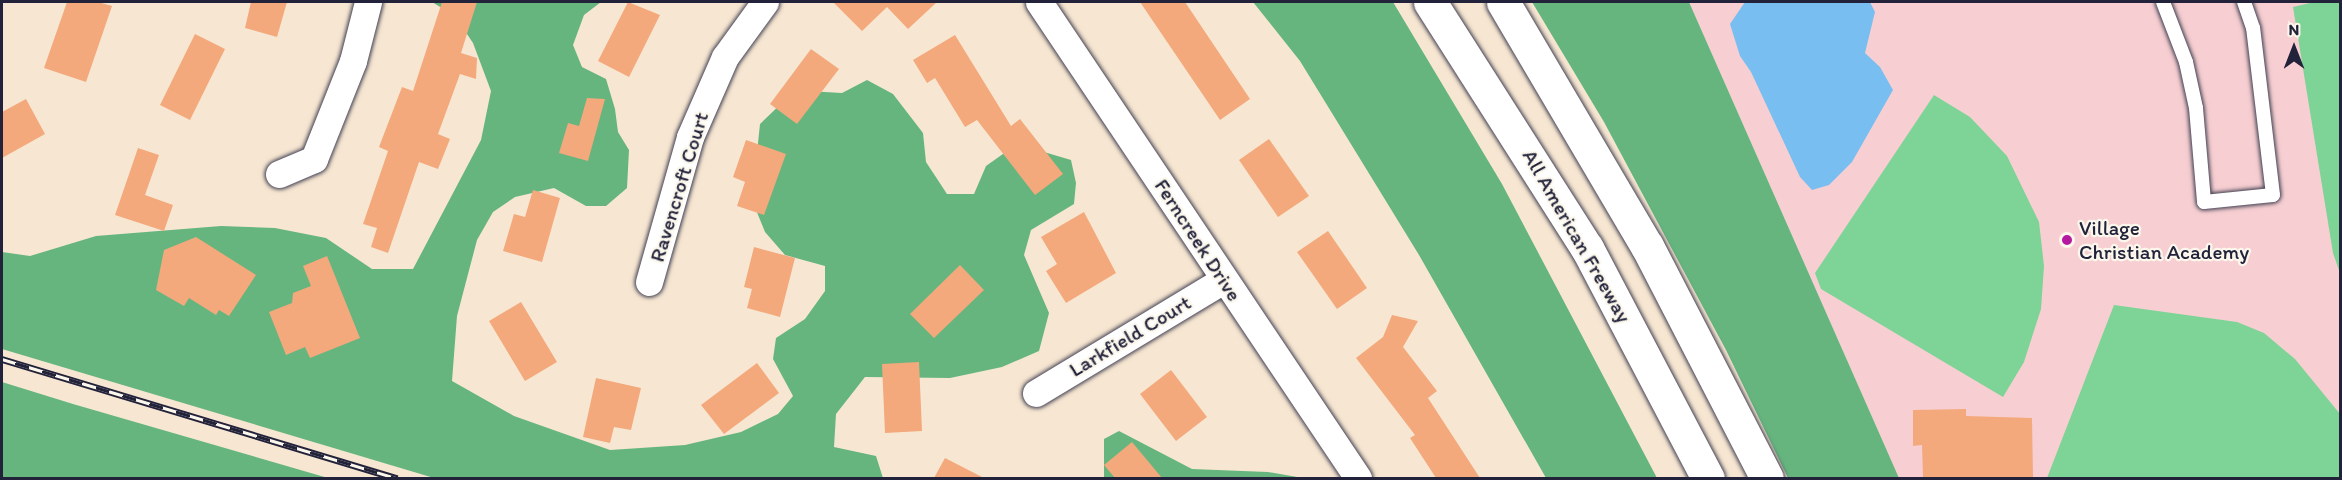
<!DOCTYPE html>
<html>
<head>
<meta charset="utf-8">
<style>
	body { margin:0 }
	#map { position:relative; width:2342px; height:480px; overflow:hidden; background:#f7e7d2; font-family:Itim,sans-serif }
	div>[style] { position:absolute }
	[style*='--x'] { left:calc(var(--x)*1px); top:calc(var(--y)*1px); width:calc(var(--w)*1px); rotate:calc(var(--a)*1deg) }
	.built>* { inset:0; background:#f7cfd2 }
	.green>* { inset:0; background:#7ed396 }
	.forest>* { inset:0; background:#66b57f }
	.water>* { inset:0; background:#79bef0 }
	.building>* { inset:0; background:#f3a97c }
	.roads { filter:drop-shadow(0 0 2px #424052) drop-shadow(0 0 2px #424052) }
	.lane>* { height:14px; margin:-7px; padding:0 7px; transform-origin:7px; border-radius:7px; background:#fff }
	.street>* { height:27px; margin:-13.5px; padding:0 13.5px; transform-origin:13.5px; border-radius:13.5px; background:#fff }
	.highway>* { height:33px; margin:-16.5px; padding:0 16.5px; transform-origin:16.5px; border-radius:16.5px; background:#fff }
	.rail>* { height:7px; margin-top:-3.5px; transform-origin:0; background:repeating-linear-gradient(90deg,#fbf7ec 0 14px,#22223b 0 28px); box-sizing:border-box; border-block:2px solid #22223b }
	.dots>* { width:16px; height:16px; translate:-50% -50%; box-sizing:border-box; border:3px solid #fbf7ec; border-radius:50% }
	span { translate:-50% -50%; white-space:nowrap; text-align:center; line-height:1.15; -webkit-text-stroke:4.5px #fbf7ec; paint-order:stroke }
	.street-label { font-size:21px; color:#22223b }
	.poi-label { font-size:21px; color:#22223b }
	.left { translate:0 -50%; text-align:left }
	.frame { position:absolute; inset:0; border:3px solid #22223b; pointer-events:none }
	.north { position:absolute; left:2264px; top:18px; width:60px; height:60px; -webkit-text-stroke:4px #fbf7ec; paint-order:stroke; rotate:0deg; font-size:16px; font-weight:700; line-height:24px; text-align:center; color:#22223b }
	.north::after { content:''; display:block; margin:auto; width:21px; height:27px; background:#22223b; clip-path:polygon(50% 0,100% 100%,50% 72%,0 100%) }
</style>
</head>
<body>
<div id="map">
	<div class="built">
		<i style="clip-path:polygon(1689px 2px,2340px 2px,2340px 478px,1899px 478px)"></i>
	</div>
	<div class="green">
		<i style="clip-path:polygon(2314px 2px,2340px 2px,2340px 273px,2333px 253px,2293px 7px)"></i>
		<i style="clip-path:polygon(1934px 95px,1970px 117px,2007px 156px,2039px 222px,2044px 266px,2041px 309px,2024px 362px,2003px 397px,1821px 289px,1815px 273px)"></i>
		<i style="clip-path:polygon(2114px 305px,2237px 322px,2264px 333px,2295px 359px,2340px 414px,2340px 478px,2047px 478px)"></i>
	</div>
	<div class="forest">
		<i style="clip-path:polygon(432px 2px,601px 2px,584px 15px,573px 45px,582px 67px,606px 79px,615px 109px,618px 132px,629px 150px,627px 188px,606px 206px,586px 206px,554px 188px,515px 197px,493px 212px,477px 240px,457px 316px,452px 381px,514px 416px,610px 450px,685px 445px,741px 432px,778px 414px,793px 396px,773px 359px,776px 338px,805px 319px,825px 291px,825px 266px,785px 255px,765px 232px,752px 200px,760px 124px,785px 100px,807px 91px,842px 93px,867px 80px,893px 94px,923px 133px,926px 162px,947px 194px,974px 194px,986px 166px,1017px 144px,1071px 160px,1076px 183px,1074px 204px,1031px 230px,1024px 255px,1049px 313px,1039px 351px,1002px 367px,950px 378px,865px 377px,836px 414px,834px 447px,876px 456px,883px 478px,434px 478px,2px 349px,2px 252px,30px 256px,96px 236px,221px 226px,275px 228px,326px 238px,372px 269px,413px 269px,481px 140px,491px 91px,473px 43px,455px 16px)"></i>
		<i style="clip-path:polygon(1253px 2px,1393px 2px,1502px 184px,1657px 478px,1546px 478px,1419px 255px,1300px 61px)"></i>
		<i style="clip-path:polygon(1532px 2px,1689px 2px,1899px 478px,1788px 478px,1726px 350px,1604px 122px)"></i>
		<i style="clip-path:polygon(2px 382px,73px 404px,328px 478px,2px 478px)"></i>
		<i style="clip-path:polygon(1119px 431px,1192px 469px,1268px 472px,1303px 478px,1104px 478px,1104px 439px)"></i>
	</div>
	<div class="water">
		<i style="clip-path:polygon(1745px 2px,1870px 2px,1875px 12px,1865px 53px,1880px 67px,1893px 90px,1852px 162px,1829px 185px,1812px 190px,1800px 177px,1751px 72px,1740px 56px,1730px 24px)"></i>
	</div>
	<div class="building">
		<i style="clip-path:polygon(67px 2px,98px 2px,112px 6px,86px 82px,44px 68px)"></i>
		<i style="clip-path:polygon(251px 2px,287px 2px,277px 37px,245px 28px)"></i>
		<i style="clip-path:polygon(442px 2px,477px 2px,461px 53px,477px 58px,476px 79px,460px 74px,438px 134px,450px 139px,438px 169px,419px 162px,388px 253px,371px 247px,377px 228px,363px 224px,388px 151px,379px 147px,402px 87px,413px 91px)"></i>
		<i style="clip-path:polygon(628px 2px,660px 15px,629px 77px,598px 61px)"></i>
		<i style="clip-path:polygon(833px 2px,937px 2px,908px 29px,887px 7px,862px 31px)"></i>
		<i style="clip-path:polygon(1140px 2px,1185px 2px,1250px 99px,1220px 120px)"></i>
		<i style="clip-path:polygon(195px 34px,225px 49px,190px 120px,160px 105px)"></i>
		<i style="clip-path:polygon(955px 35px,1011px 126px,1020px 119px,1063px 174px,1035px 195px,977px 120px,965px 127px,935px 78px,927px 83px,913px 60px)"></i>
		<i style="clip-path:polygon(811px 49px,839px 69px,797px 124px,770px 104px)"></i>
		<i style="clip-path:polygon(587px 98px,605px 99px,588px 161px,559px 153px,568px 123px,579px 126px)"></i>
		<i style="clip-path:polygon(26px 99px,45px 134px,2px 158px,2px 112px)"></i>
		<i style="clip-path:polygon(1269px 139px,1309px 196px,1278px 217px,1239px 160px)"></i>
		<i style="clip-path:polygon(746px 140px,786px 154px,764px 215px,737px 206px,745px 182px,733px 177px)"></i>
		<i style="clip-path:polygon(138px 148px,159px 155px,145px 195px,173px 205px,164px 231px,115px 215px)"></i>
		<i style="clip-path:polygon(533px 190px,560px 198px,542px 262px,503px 251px,514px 214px,525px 217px)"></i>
		<i style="clip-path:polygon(1084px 212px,1116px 273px,1066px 303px,1046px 271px,1057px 264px,1041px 237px)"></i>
		<i style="clip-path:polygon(1328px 231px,1367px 288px,1337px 309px,1297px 252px)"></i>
		<i style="clip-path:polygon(196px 237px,256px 275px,229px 316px,219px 310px,216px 315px,189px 298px,184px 306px,156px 290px,164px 250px)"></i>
		<i style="clip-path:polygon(754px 247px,795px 258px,780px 317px,747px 308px,752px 289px,744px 287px)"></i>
		<i style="clip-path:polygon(327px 256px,360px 338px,310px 358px,305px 347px,286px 355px,269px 312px,292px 303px,293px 293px,311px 286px,303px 266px)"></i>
		<i style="clip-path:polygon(960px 265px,984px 290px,934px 338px,910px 314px)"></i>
		<i style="clip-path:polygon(521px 302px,557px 362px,525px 381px,489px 321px)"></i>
		<i style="clip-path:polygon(1392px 315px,1418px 321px,1403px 347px,1437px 391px,1428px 398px,1480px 478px,1436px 478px,1410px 438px,1415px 435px,1356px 358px,1383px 337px)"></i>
		<i style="clip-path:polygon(919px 362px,922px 431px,885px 433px,882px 364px)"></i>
		<i style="clip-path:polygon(757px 363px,779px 393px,724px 434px,701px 405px)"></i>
		<i style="clip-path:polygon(1171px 370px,1207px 417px,1176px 441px,1140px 394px)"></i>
		<i style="clip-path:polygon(596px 378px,641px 388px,631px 430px,614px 427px,610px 443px,583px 437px)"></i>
		<i style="clip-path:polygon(1966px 409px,1966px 416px,2032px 418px,2033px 478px,1923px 478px,1922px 445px,1913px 446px,1913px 410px)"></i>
		<i style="clip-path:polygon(1132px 442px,1162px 478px,1115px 478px,1104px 465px)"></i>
		<i style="clip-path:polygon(945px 458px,984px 478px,934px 478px)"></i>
	</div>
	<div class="roads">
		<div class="lane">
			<i style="--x:2163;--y:2;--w:64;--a:69"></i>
			<i style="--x:2186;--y:62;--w:47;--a:77.7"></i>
			<i style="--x:2196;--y:108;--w:94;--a:85.1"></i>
			<i style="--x:2204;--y:202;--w:69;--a:-5.8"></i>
			<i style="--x:2273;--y:195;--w:168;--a:-96.8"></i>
			<i style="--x:2253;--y:28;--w:28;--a:-109"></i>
		</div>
		<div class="street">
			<i style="--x:1039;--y:2;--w:573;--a:56.17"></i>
			<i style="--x:279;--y:174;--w:38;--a:-23"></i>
			<i style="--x:314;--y:159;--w:105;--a:-68.3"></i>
			<i style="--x:353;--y:61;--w:61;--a:-75.7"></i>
			<i style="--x:649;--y:282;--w:151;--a:-74.2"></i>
			<i style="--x:690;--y:137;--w:87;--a:-66.4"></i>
			<i style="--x:725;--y:57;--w:68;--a:-54"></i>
			<i style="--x:1036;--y:393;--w:218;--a:-31.1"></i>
		</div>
		<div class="highway">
			<i style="--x:1430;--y:2;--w:292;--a:57.5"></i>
			<i style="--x:1587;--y:248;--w:260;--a:62.3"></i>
			<i style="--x:1503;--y:2;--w:283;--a:59.5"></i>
			<i style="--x:1647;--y:246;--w:261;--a:62.7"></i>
		</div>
	</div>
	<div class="rail">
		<i style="--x:2;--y:359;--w:413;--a:16.8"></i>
	</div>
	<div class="dots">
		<i style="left:2067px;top:240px;background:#b5179e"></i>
	</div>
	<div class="street-label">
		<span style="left:679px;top:187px;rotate:-73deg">Ravencroft Court</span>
		<span style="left:1577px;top:236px;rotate:60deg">All American Freeway</span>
		<span style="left:1198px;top:240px;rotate:57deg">Ferncreek Drive</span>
		<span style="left:1130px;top:336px;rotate:-31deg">Larkfield Court</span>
	</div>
	<div class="poi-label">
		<span class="left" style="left:2079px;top:240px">Village<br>Christian Academy</span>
	</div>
	<div class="frame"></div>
	<div class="north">N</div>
</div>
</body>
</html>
